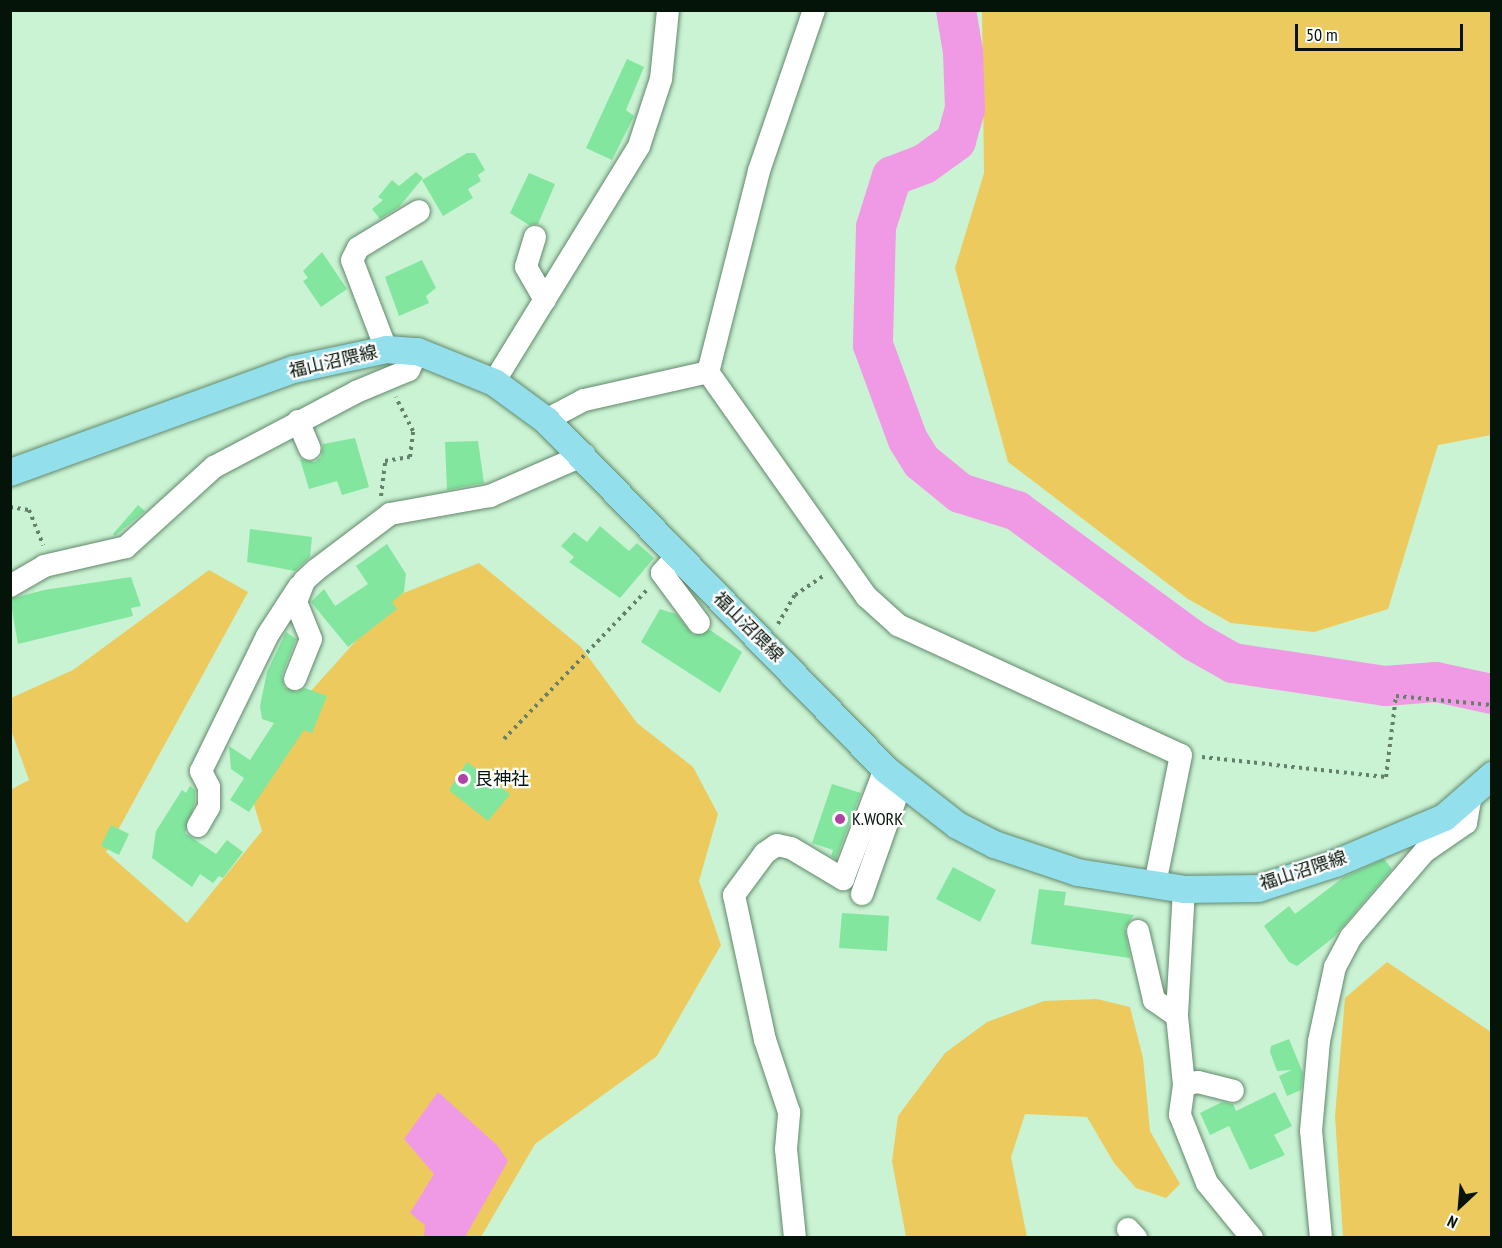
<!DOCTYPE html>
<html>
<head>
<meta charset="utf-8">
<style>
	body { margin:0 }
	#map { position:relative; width:1502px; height:1248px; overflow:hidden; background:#caf3d3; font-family:"PT Sans Narrow","Noto Sans JP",sans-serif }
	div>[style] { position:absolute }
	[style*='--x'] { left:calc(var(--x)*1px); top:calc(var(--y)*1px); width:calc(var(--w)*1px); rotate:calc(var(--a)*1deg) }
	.green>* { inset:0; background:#ecca5d }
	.water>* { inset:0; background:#f09ae5 }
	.river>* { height:40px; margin:-20px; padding:0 20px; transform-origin:20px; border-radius:20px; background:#f09ae5 }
	.building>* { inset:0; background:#82e69f }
	.path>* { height:4px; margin-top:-2px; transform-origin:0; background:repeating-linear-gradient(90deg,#647f6a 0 3px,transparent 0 7.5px) }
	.roads { filter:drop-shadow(0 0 2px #62886b) drop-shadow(0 0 2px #62886b) }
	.minor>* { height:22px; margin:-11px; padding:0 11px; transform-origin:11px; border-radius:11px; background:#fff }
	.major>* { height:27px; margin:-13.5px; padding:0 13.5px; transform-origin:13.5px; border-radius:13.5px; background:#93dfec }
	.dots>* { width:16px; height:16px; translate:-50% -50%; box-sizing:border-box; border:3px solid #fff; border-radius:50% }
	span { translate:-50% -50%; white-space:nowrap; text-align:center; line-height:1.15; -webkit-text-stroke:4.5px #fff; paint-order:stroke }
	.street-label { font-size:18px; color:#051409 }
	.poi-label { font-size:18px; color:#051409 }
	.left { translate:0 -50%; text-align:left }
	.frame { position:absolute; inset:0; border:12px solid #051409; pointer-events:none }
	.north { position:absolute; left:1430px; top:1176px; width:60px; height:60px; -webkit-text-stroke:4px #fff; paint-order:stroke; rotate:206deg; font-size:16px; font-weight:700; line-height:24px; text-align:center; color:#051409 }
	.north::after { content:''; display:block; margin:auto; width:21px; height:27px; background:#051409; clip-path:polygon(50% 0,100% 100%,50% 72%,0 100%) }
	.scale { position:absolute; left:1295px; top:24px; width:168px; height:27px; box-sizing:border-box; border:3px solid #051409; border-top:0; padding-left:8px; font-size:18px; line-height:21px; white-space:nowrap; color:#051409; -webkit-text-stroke:4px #fff; paint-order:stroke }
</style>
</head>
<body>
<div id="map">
	<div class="green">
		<i style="clip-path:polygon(982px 11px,1491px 11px,1491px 435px,1438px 445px,1388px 609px,1314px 632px,1231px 623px,1188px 599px,1008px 462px,955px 268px,984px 173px)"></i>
		<i style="clip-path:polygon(479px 563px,581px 647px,637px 723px,693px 767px,718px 814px,699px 881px,721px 945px,657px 1056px,535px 1144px,481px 1237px,11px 1237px,10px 790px,29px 780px,11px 730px,11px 698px,73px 670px,209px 570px,248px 592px,106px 852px,187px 923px,262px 831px,251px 795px,310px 692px,396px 596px)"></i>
		<i style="clip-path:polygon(1387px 962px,1491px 1032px,1491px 1237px,1343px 1237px,1335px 1116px,1345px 998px)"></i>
		<i style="clip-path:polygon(1097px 999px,1130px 1007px,1143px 1058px,1150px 1131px,1180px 1184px,1166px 1198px,1136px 1188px,1114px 1163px,1087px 1117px,1025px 1114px,1011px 1157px,1027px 1237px,906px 1237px,892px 1161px,898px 1116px,945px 1053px,987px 1022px,1044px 1001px)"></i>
	</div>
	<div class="water">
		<i style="clip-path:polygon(438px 1092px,497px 1145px,508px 1161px,465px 1237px,424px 1237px,425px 1225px,410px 1213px,434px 1174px,404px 1139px)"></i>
	</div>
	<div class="river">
		<i style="--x:956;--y:10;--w:43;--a:80.5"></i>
		<i style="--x:963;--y:52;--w:57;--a:88"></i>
		<i style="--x:965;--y:109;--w:33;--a:106"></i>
		<i style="--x:956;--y:141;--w:39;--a:144"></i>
		<i style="--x:924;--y:164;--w:34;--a:159"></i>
		<i style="--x:892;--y:176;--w:53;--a:107.4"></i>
		<i style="--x:876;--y:227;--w:118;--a:91.5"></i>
		<i style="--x:873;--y:345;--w:101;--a:69.8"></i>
		<i style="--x:908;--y:440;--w:26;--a:58"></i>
		<i style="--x:922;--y:462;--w:49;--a:39.2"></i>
		<i style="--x:960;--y:493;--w:60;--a:17.5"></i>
		<i style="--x:1017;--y:511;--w:220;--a:36.3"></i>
		<i style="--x:1194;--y:641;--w:45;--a:29.4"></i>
		<i style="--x:1233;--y:663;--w:154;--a:8.6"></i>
		<i style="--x:1385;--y:686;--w:51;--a:-4.5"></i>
		<i style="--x:1436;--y:682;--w:57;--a:12.1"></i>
	</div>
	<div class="building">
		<i style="clip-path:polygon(627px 59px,644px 67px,626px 110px,634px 116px,612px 160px,586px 148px)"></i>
		<i style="clip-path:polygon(467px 153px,475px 153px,485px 170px,478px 175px,481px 181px,468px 189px,473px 198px,443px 216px,422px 180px)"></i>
		<i style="clip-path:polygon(416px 172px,423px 178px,399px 207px,380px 219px,372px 209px,383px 200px,378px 197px,392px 180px,399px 186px)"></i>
		<i style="clip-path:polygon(529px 173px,555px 184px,538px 224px,529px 225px,510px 213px)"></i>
		<i style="clip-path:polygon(322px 252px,347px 289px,321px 307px,303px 281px,308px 278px,303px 271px)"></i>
		<i style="clip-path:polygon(422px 260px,436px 288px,426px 296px,429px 303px,399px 316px,385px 277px)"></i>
		<i style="clip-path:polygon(355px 438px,369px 487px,342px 495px,337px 481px,309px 489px,300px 459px,315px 462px,321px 457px,323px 444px)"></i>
		<i style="clip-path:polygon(478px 441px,484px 483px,447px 490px,445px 442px)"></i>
		<i style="clip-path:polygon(138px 505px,145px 511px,115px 536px,113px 534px)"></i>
		<i style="clip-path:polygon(600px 526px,629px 551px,637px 543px,654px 558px,620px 598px,569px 562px,574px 557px,561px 546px,574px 532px,587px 542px)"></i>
		<i style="clip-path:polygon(250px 529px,312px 537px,310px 557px,295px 571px,247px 562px)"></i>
		<i style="clip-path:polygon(387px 544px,406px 574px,404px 592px,392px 602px,397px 609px,348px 647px,311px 602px,324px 589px,335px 606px,368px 584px,356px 566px)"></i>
		<i style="clip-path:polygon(131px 577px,141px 606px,131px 608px,133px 616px,18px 644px,10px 599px,44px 590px)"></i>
		<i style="clip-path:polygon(660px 609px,676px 614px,693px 635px,710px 630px,742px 652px,720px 693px,641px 642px)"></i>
		<i style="clip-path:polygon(286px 632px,296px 639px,282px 675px,284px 687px,296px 692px,305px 688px,327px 696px,312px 733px,304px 730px,249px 812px,230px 800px,244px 778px,231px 769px,229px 746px,250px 760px,274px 723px,262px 719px,260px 706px,267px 672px)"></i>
		<i style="clip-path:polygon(467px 762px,510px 794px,488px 821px,449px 790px)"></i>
		<i style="clip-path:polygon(832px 784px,861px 793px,836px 859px,831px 856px,833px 850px,812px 843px)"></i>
		<i style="clip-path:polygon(190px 786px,195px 790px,195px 803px,185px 833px,216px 854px,227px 840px,243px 852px,223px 878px,219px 876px,213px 883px,200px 874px,192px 887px,152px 858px,156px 831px,182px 790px,186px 793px)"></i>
		<i style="clip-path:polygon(111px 825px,129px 834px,119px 855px,101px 846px)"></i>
		<i style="clip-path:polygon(1384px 859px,1392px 869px,1333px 938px,1297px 966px,1289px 962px,1264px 926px,1289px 906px,1295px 914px,1344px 877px)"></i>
		<i style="clip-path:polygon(953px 867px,996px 890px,980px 922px,936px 899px)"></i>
		<i style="clip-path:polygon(1039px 889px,1066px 892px,1064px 905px,1134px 915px,1125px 928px,1130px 958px,1031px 944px)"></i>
		<i style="clip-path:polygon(842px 913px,889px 916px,887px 951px,839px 948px)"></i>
		<i style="clip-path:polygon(1289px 1039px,1303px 1073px,1301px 1090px,1287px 1096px,1279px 1076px,1292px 1070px,1277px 1071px,1270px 1052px,1271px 1046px)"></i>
		<i style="clip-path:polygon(1275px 1092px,1292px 1126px,1274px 1135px,1285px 1155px,1250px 1170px,1229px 1126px,1210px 1135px,1200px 1113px,1222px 1102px,1233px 1104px,1236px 1111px)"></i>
	</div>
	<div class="path">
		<i style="--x:381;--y:496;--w:35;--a:-83"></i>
		<i style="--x:385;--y:461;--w:25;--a:-9"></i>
		<i style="--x:410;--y:457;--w:26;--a:-83"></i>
		<i style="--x:413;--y:431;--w:38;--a:-117"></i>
		<i style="--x:10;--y:507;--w:19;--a:9"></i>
		<i style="--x:29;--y:510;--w:38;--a:68"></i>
		<i style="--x:778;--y:624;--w:34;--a:-60"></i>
		<i style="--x:795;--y:595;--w:36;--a:-34"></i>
		<i style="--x:504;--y:739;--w:207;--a:-46.2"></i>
		<i style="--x:1202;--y:757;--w:185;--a:6.2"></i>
		<i style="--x:1386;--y:777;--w:82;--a:-83"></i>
		<i style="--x:1396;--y:696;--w:96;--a:5.4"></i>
	</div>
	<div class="roads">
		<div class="minor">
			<i style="--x:814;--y:10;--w:170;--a:108.9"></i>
			<i style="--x:759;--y:171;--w:207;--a:104.2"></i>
			<i style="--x:708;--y:372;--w:276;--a:54.8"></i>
			<i style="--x:867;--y:597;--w:42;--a:42.1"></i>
			<i style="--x:898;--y:625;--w:311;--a:24.7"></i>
			<i style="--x:1181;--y:755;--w:132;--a:101.4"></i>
			<i style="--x:535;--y:237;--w:31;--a:107"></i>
			<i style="--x:526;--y:267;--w:38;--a:60"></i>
			<i style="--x:386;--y:349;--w:95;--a:-110.9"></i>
			<i style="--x:352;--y:260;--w:13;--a:-63"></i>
			<i style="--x:358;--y:248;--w:71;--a:-31.2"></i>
			<i style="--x:494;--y:382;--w:277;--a:-58.4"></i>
			<i style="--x:639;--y:146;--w:71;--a:-71.8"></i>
			<i style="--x:661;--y:79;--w:69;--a:-84.2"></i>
			<i style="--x:546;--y:420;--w:43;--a:-27.8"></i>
			<i style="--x:584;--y:400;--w:127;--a:-12.7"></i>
			<i style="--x:298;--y:421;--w:30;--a:67"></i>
			<i style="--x:678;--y:555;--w:24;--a:132"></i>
			<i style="--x:662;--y:573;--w:62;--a:53.5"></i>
			<i style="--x:10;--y:586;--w:39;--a:-30"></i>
			<i style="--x:44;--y:566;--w:84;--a:-13"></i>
			<i style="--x:126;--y:547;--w:119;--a:-42.3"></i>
			<i style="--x:214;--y:467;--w:161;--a:-27.8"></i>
			<i style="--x:356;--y:392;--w:57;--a:-22.5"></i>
			<i style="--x:409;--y:370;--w:21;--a:-67"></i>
			<i style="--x:295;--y:679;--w:43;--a:-68.2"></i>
			<i style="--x:311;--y:639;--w:40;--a:-112"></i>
			<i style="--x:296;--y:602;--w:22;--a:-69"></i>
			<i style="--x:304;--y:581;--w:16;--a:-43"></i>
			<i style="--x:316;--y:570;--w:93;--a:-37.1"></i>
			<i style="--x:390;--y:514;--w:102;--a:-10.2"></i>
			<i style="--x:490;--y:496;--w:103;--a:-23.6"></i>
			<i style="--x:198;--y:826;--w:22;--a:-60"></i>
			<i style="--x:209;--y:807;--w:20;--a:-90"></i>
			<i style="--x:209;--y:787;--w:18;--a:-117"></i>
			<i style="--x:201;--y:771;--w:150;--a:-63.9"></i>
			<i style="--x:267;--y:636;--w:59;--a:-56.9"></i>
			<i style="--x:1184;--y:889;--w:127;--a:93.2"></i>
			<i style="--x:1177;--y:1016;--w:69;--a:84.2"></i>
			<i style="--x:1184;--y:1085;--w:30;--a:98"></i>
			<i style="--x:1180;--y:1115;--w:73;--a:68.3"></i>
			<i style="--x:1207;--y:1183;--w:71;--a:50.7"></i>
			<i style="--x:862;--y:894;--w:118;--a:-70.6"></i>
			<i style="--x:1138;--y:931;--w:71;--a:76.9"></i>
			<i style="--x:1154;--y:1000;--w:28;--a:35"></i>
			<i style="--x:1184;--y:1085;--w:14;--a:-12"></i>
			<i style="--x:1198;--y:1082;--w:36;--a:14"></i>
			<i style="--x:1128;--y:1229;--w:12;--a:48"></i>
			<i style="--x:795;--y:1238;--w:89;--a:-95.8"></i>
			<i style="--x:786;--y:1149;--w:37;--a:-85"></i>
			<i style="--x:789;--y:1112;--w:76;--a:-108.4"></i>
			<i style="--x:765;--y:1040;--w:148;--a:-102.1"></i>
			<i style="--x:734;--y:895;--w:52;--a:-53.6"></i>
			<i style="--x:765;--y:853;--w:14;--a:-34"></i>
			<i style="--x:777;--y:845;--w:14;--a:12"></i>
			<i style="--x:791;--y:848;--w:61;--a:30.8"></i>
			<i style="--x:843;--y:879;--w:118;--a:-69.1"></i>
			<i style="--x:1321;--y:1238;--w:107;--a:-95.3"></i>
			<i style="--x:1311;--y:1131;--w:90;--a:-84.9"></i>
			<i style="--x:1319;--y:1041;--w:76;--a:-77.8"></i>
			<i style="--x:1335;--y:967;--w:34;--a:-62"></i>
			<i style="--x:1351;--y:937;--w:112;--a:-49.3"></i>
			<i style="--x:1424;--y:852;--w:51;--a:-34.6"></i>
			<i style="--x:1466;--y:823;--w:27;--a:-80"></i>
		</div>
		<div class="major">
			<i style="--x:10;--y:472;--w:301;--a:-20"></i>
			<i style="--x:293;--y:369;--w:95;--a:-12.1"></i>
			<i style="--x:386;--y:349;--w:31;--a:4"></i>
			<i style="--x:417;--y:351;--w:83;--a:21.9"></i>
			<i style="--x:494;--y:382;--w:64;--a:36.2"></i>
			<i style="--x:546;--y:420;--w:487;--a:45.8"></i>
			<i style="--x:885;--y:769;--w:91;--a:37.9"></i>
			<i style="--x:957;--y:825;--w:42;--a:27.2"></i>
			<i style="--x:994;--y:844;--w:88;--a:18.6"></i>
			<i style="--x:1077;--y:872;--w:108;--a:9"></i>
			<i style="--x:1184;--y:889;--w:74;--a:-0.8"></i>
			<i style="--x:1258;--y:888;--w:81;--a:-18"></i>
			<i style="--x:1335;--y:863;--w:118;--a:-22.9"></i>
			<i style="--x:1444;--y:817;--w:64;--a:-41.2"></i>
		</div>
	</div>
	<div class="dots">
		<i style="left:463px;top:779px;background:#ae43a4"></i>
		<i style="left:840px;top:819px;background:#ae43a4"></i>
	</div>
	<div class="street-label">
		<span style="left:333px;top:362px;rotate:-13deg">福山沼隈線</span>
		<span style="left:748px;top:627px;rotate:45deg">福山沼隈線</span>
		<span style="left:1303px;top:871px;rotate:-18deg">福山沼隈線</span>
	</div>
	<div class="poi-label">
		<span class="left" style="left:475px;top:779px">艮神社</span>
		<span class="left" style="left:852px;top:819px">K.WORK</span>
	</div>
	<div class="frame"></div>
	<div class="north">N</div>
	<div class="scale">50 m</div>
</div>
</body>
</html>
